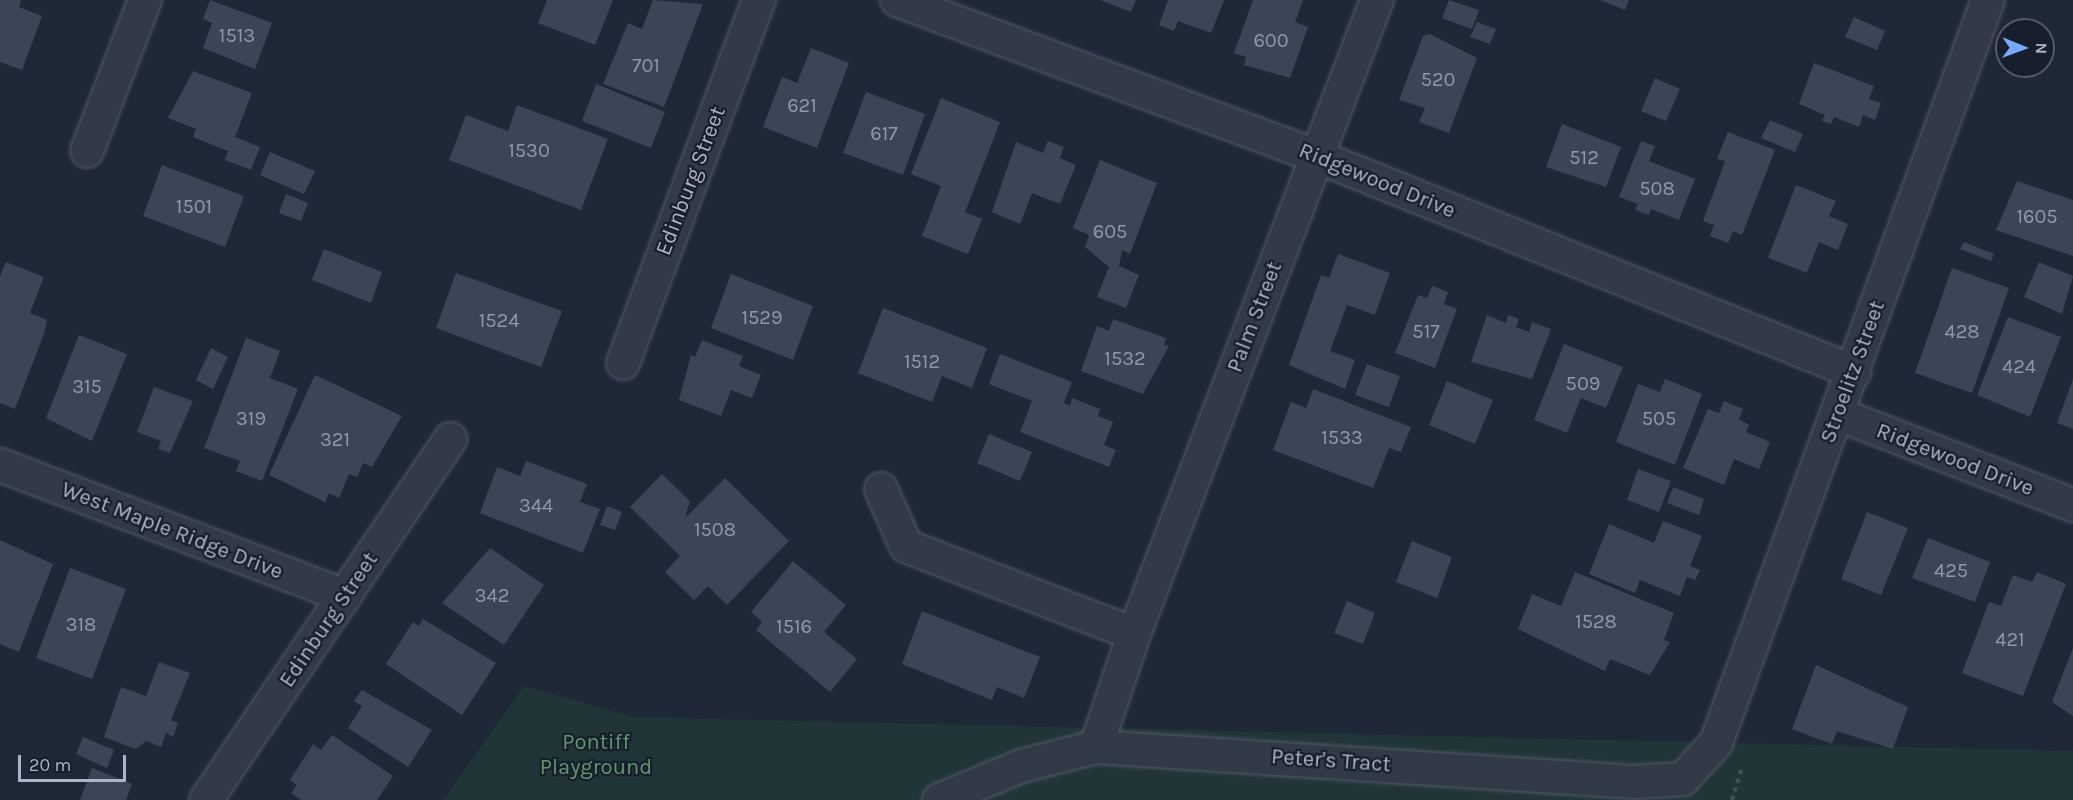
<!DOCTYPE html>
<html>
<head>
<meta charset="utf-8">
<style>
	body { margin:0 }
	#map { position:relative; width:2073px; height:800px; overflow:hidden; background:#1e2837; font-family:Karla,sans-serif }
	div>[style] { position:absolute }
	[style*='--x'] { left:calc(var(--x)*1px); top:calc(var(--y)*1px); width:calc(var(--w)*1px); rotate:calc(var(--a)*1deg) }
	.green>* { inset:0; background:#203538 }
	.building>* { inset:0; background:#3a4658 }
	.path>* { height:4px; margin-top:-2px; transform-origin:0; background:repeating-linear-gradient(90deg,#3d5256 0 4.5px,transparent 0 9px) }
	.roads { filter:drop-shadow(0 0 2px #4f5866) drop-shadow(0 0 2px #4f5866) }
	.street>* { height:32px; margin:-16px; padding:0 16px; transform-origin:16px; border-radius:16px; background:#323a48 }
	span { translate:-50% -50%; white-space:nowrap; text-align:center; line-height:1.15; -webkit-text-stroke:4.5px #171f2c; paint-order:stroke }
	.number-label { font-size:20px; color:#8f99aa }
	.number-label span { -webkit-text-stroke-width:0 }
	.street-label { font-size:22px; color:#abb5c5 }
	.park-label { font-size:22px; color:#62966f }
	.north { position:absolute; left:1995px; top:18px; width:60px; height:60px; box-sizing:border-box; background:#171f2c; border:2px solid #525b69; border-radius:50%; rotate:91deg; font-size:16px; font-weight:700; line-height:24px; text-align:center; color:#abb5c5 }
	.north::after { content:''; display:block; margin:auto; width:21px; height:27px; background:#77a9fe; clip-path:polygon(50% 0,100% 100%,50% 72%,0 100%) }
	.scale { position:absolute; left:18px; top:755px; width:108px; height:27px; box-sizing:border-box; border:3px solid #abb5c5; border-top:0; padding-left:8px; font-size:18px; line-height:21px; white-space:nowrap; color:#abb5c5; -webkit-text-stroke:4px #171f2c; paint-order:stroke }
</style>
</head>
<body>
<div id="map">
	<div class="green">
		<i style="clip-path:polygon(524px 686px,633px 717px,2073px 751px,2073px 800px,443px 800px)"></i>
	</div>
	<div class="building">
		<i style="clip-path:polygon(0 0,21px 0,19px 7px,42px 16px,22px 70px,0 62px)"></i>
		<i style="clip-path:polygon(210px 0,272px 23px,255px 69px,203px 48px,212px 23px,203px 19px)"></i>
		<i style="clip-path:polygon(547px 0,613px 0,595px 45px,538px 23px)"></i>
		<i style="clip-path:polygon(653px 0,703px 4px,664px 107px,603px 84px,628px 23px,642px 29px)"></i>
		<i style="clip-path:polygon(1100px 0,1136px 0,1131px 12px)"></i>
		<i style="clip-path:polygon(1168px 0,1224px 0,1211px 33px,1178px 21px,1174px 31px,1159px 25px)"></i>
		<i style="clip-path:polygon(1253px 0,1303px 0,1295px 22px,1308px 27px,1290px 78px,1244px 65px,1246px 57px,1234px 53px)"></i>
		<i style="clip-path:polygon(1449px 0,1479px 10px,1472px 29px,1442px 18px)"></i>
		<i style="clip-path:polygon(1600px 0,1629px 0,1625px 10px)"></i>
		<i style="clip-path:polygon(1854px 17px,1885px 31px,1877px 50px,1845px 37px)"></i>
		<i style="clip-path:polygon(1477px 22px,1496px 29px,1490px 44px,1470px 37px)"></i>
		<i style="clip-path:polygon(1430px 34px,1477px 58px,1449px 133px,1419px 122px,1425px 108px,1399px 100px,1423px 36px)"></i>
		<i style="clip-path:polygon(811px 48px,849px 63px,817px 148px,763px 127px,782px 77px,797px 83px)"></i>
		<i style="clip-path:polygon(1814px 63px,1874px 86px,1869px 99px,1881px 103px,1875px 120px,1863px 115px,1859px 127px,1834px 117px,1831px 124px,1822px 121px,1825px 115px,1799px 104px)"></i>
		<i style="clip-path:polygon(193px 71px,252px 93px,235px 137px,260px 147px,251px 170px,225px 160px,228px 151px,193px 137px,196px 129px,168px 118px)"></i>
		<i style="clip-path:polygon(1655px 78px,1680px 89px,1666px 121px,1641px 111px)"></i>
		<i style="clip-path:polygon(596px 84px,665px 112px,651px 148px,582px 121px)"></i>
		<i style="clip-path:polygon(866px 92px,925px 114px,903px 175px,843px 153px)"></i>
		<i style="clip-path:polygon(941px 98px,1000px 122px,965px 212px,982px 219px,968px 254px,922px 236px,941px 186px,911px 174px)"></i>
		<i style="clip-path:polygon(517px 105px,608px 139px,581px 210px,449px 160px,466px 115px,508px 131px)"></i>
		<i style="clip-path:polygon(1770px 120px,1803px 134px,1795px 152px,1761px 138px)"></i>
		<i style="clip-path:polygon(1562px 124px,1621px 147px,1606px 187px,1546px 167px)"></i>
		<i style="clip-path:polygon(1728px 132px,1775px 150px,1742px 235px,1733px 231px,1728px 243px,1710px 236px,1714px 225px,1703px 221px,1725px 161px,1717px 159px)"></i>
		<i style="clip-path:polygon(1048px 141px,1064px 147px,1060px 158px,1076px 165px,1060px 204px,1032px 193px,1020px 224px,992px 212px,1016px 142px,1043px 153px)"></i>
		<i style="clip-path:polygon(1641px 141px,1655px 146px,1649px 161px,1695px 179px,1679px 220px,1651px 209px,1649px 215px,1635px 210px,1638px 204px,1619px 197px)"></i>
		<i style="clip-path:polygon(270px 152px,315px 171px,304px 194px,260px 175px)"></i>
		<i style="clip-path:polygon(1100px 160px,1157px 183px,1130px 254px,1122px 250px,1119px 266px,1139px 275px,1126px 308px,1097px 297px,1109px 267px,1085px 247px,1089px 235px,1073px 228px)"></i>
		<i style="clip-path:polygon(162px 165px,244px 196px,225px 247px,143px 216px)"></i>
		<i style="clip-path:polygon(2017px 181px,2073px 200px,2073px 256px,1996px 230px)"></i>
		<i style="clip-path:polygon(1796px 185px,1836px 201px,1829px 216px,1848px 224px,1838px 250px,1819px 242px,1807px 273px,1768px 258px)"></i>
		<i style="clip-path:polygon(286px 194px,308px 203px,301px 221px,279px 213px)"></i>
		<i style="clip-path:polygon(1964px 242px,1994px 254px,1991px 261px,1960px 249px)"></i>
		<i style="clip-path:polygon(324px 249px,382px 272px,371px 303px,312px 280px)"></i>
		<i style="clip-path:polygon(1338px 254px,1390px 273px,1375px 315px,1347px 305px,1330px 351px,1355px 360px,1345px 389px,1289px 365px,1321px 275px,1329px 278px)"></i>
		<i style="clip-path:polygon(6px 262px,44px 277px,30px 313px,47px 320px,44px 334px,15px 409px,0 403px,0 276px)"></i>
		<i style="clip-path:polygon(2039px 262px,2073px 276px,2062px 314px,2024px 297px)"></i>
		<i style="clip-path:polygon(1952px 268px,2009px 288px,1972px 393px,1915px 373px)"></i>
		<i style="clip-path:polygon(456px 273px,562px 311px,541px 367px,436px 328px)"></i>
		<i style="clip-path:polygon(731px 274px,813px 306px,793px 360px,711px 328px)"></i>
		<i style="clip-path:polygon(1432px 286px,1448px 292px,1444px 304px,1457px 309px,1435px 368px,1395px 353px,1418px 295px,1427px 298px)"></i>
		<i style="clip-path:polygon(883px 308px,987px 348px,972px 388px,942px 376px,932px 402px,858px 373px)"></i>
		<i style="clip-path:polygon(1487px 315px,1506px 323px,1508px 315px,1519px 319px,1516px 327px,1529px 332px,1532px 322px,1551px 329px,1532px 379px,1471px 362px)"></i>
		<i style="clip-path:polygon(2008px 317px,2061px 337px,2030px 417px,1977px 395px)"></i>
		<i style="clip-path:polygon(1113px 319px,1166px 338px,1164px 345px,1169px 346px,1143px 394px,1081px 371px,1097px 326px,1109px 331px)"></i>
		<i style="clip-path:polygon(79px 335px,127px 354px,92px 441px,46px 418px)"></i>
		<i style="clip-path:polygon(246px 338px,280px 351px,270px 378px,298px 389px,262px 481px,236px 471px,240px 461px,204px 448px)"></i>
		<i style="clip-path:polygon(702px 340px,743px 356px,739px 366px,761px 375px,752px 398px,731px 390px,721px 416px,679px 400px,691px 355px,695px 357px)"></i>
		<i style="clip-path:polygon(1564px 344px,1623px 367px,1606px 408px,1581px 398px,1567px 433px,1534px 420px)"></i>
		<i style="clip-path:polygon(211px 348px,228px 357px,213px 389px,196px 380px)"></i>
		<i style="clip-path:polygon(1000px 354px,1072px 382px,1064px 403px,1070px 406px,1072px 398px,1100px 409px,1098px 416px,1113px 422px,1104px 445px,1116px 450px,1109px 467px,1020px 432px,1032px 401px,989px 384px)"></i>
		<i style="clip-path:polygon(1367px 364px,1400px 376px,1389px 407px,1355px 395px)"></i>
		<i style="clip-path:polygon(315px 375px,402px 416px,372px 467px,363px 463px,357px 477px,349px 474px,339px 498px,329px 493px,325px 502px,269px 475px)"></i>
		<i style="clip-path:polygon(1665px 379px,1702px 394px,1675px 465px,1616px 442px,1638px 384px,1660px 392px)"></i>
		<i style="clip-path:polygon(2073px 379px,2073px 429px,2057px 423px)"></i>
		<i style="clip-path:polygon(1447px 381px,1493px 400px,1475px 444px,1429px 425px)"></i>
		<i style="clip-path:polygon(154px 387px,193px 401px,170px 453px,158px 449px,161px 441px,137px 432px)"></i>
		<i style="clip-path:polygon(1313px 389px,1411px 427px,1401px 452px,1389px 448px,1373px 488px,1273px 450px,1291px 402px,1306px 408px)"></i>
		<i style="clip-path:polygon(1724px 401px,1743px 409px,1739px 419px,1749px 425px,1746px 432px,1770px 442px,1759px 469px,1734px 459px,1724px 485px,1683px 468px,1708px 409px,1719px 413px)"></i>
		<i style="clip-path:polygon(989px 434px,1032px 452px,1020px 481px,977px 463px)"></i>
		<i style="clip-path:polygon(526px 461px,587px 484px,580px 502px,600px 509px,583px 553px,480px 513px,497px 467px,520px 476px)"></i>
		<i style="clip-path:polygon(1638px 469px,1671px 481px,1659px 512px,1627px 500px)"></i>
		<i style="clip-path:polygon(662px 474px,690px 501px,685px 518px,725px 478px,789px 541px,727px 605px,708px 586px,694px 600px,665px 572px,680px 556px,630px 507px)"></i>
		<i style="clip-path:polygon(1673px 487px,1704px 499px,1699px 515px,1667px 503px)"></i>
		<i style="clip-path:polygon(607px 506px,622px 512px,615px 530px,600px 525px)"></i>
		<i style="clip-path:polygon(1867px 512px,1908px 528px,1881px 595px,1841px 579px)"></i>
		<i style="clip-path:polygon(1663px 521px,1702px 536px,1690px 566px,1700px 570px,1695px 580px,1687px 577px,1680px 596px,1640px 580px,1635px 593px,1589px 574px,1609px 524px,1654px 543px)"></i>
		<i style="clip-path:polygon(1928px 538px,1990px 562px,1975px 602px,1912px 578px)"></i>
		<i style="clip-path:polygon(0 540px,53px 564px,19px 652px,0 644px)"></i>
		<i style="clip-path:polygon(1412px 541px,1452px 557px,1437px 598px,1396px 582px)"></i>
		<i style="clip-path:polygon(490px 548px,544px 585px,504px 645px,442px 603px)"></i>
		<i style="clip-path:polygon(793px 561px,846px 605px,824px 632px,857px 659px,830px 692px,756px 630px,762px 622px,751px 612px)"></i>
		<i style="clip-path:polygon(70px 568px,126px 589px,92px 679px,36px 658px)"></i>
		<i style="clip-path:polygon(1575px 572px,1674px 613px,1664px 640px,1670px 642px,1650px 675px,1610px 659px,1605px 671px,1518px 629px,1532px 594px,1561px 606px)"></i>
		<i style="clip-path:polygon(2037px 572px,2066px 584px,2023px 696px,1962px 673px,1989px 602px,2001px 606px,2013px 575px,2032px 582px)"></i>
		<i style="clip-path:polygon(1347px 601px,1375px 613px,1363px 644px,1334px 633px)"></i>
		<i style="clip-path:polygon(922px 611px,1040px 657px,1024px 698px,997px 687px,992px 700px,902px 664px)"></i>
		<i style="clip-path:polygon(423px 619px,496px 663px,462px 715px,386px 664px,413px 622px,419px 626px)"></i>
		<i style="clip-path:polygon(2073px 648px,2073px 716px,2052px 702px)"></i>
		<i style="clip-path:polygon(159px 662px,190px 673px,171px 720px,178px 723px,173px 737px,166px 733px,161px 747px,146px 741px,136px 749px,104px 737px,121px 687px,146px 696px)"></i>
		<i style="clip-path:polygon(1816px 665px,1908px 707px,1893px 749px,1837px 731px,1832px 744px,1792px 729px)"></i>
		<i style="clip-path:polygon(362px 690px,432px 730px,408px 767px,348px 728px,362px 706px,354px 701px)"></i>
		<i style="clip-path:polygon(332px 735px,393px 776px,377px 800px,301px 800px,291px 793px,297px 785px,290px 780px,313px 744px,321px 750px)"></i>
		<i style="clip-path:polygon(83px 737px,114px 750px,107px 768px,76px 754px)"></i>
		<i style="clip-path:polygon(92px 768px,132px 784px,126px 800px,80px 800px)"></i>
	</div>
	<div class="path">
		<i style="--x:1732;--y:800;--w:34;--a:-73"></i>
	</div>
	<div class="roads">
		<div class="street">
			<i style="--x:897;--y:0;--w:447;--a:20.4"></i>
			<i style="--x:1316;--y:156;--w:580;--a:21.87"></i>
			<i style="--x:87;--y:151;--w:162;--a:-69"></i>
			<i style="--x:623;--y:363;--w:388;--a:-69.5"></i>
			<i style="--x:1838;--y:414;--w:252;--a:21.2"></i>
			<i style="--x:0;--y:465;--w:369;--a:20.8"></i>
			<i style="--x:881;--y:489;--w:62;--a:66.3"></i>
			<i style="--x:906;--y:546;--w:244;--a:21.1"></i>
			<i style="--x:1096;--y:747;--w:119;--a:-71.4"></i>
			<i style="--x:1134;--y:634;--w:679;--a:-69.03"></i>
			<i style="--x:206;--y:800;--w:436;--a:-55.9"></i>
			<i style="--x:939;--y:800;--w:89;--a:-22.5"></i>
			<i style="--x:1021;--y:766;--w:77;--a:-14.2"></i>
			<i style="--x:1096;--y:747;--w:540;--a:3.72"></i>
			<i style="--x:1635;--y:782;--w:48;--a:-3.6"></i>
			<i style="--x:1683;--y:779;--w:49;--a:-47.5"></i>
			<i style="--x:1716;--y:743;--w:791;--a:-69.89"></i>
		</div>
	</div>
	<div class="number-label">
		<span style="left:237px;top:35px">1513</span>
		<span style="left:1271px;top:40px">600</span>
		<span style="left:646px;top:65px">701</span>
		<span style="left:1438px;top:79px">520</span>
		<span style="left:802px;top:105px">621</span>
		<span style="left:884px;top:133px">617</span>
		<span style="left:529px;top:150px">1530</span>
		<span style="left:1584px;top:157px">512</span>
		<span style="left:1657px;top:188px">508</span>
		<span style="left:194px;top:206px">1501</span>
		<span style="left:2037px;top:216px">1605</span>
		<span style="left:1110px;top:231px">605</span>
		<span style="left:762px;top:317px">1529</span>
		<span style="left:499px;top:320px">1524</span>
		<span style="left:1426px;top:331px">517</span>
		<span style="left:1962px;top:331px">428</span>
		<span style="left:1125px;top:358px">1532</span>
		<span style="left:922px;top:361px">1512</span>
		<span style="left:2019px;top:366px">424</span>
		<span style="left:1583px;top:383px">509</span>
		<span style="left:87px;top:386px">315</span>
		<span style="left:251px;top:418px">319</span>
		<span style="left:1659px;top:418px">505</span>
		<span style="left:1342px;top:437px">1533</span>
		<span style="left:335px;top:439px">321</span>
		<span style="left:536px;top:505px">344</span>
		<span style="left:715px;top:529px">1508</span>
		<span style="left:1951px;top:570px">425</span>
		<span style="left:492px;top:595px">342</span>
		<span style="left:1596px;top:621px">1528</span>
		<span style="left:81px;top:624px">318</span>
		<span style="left:794px;top:626px">1516</span>
		<span style="left:2010px;top:639px">421</span>
	</div>
	<div class="street-label">
		<span style="left:691px;top:181px;rotate:-69deg">Edinburg Street</span>
		<span style="left:1377px;top:181px;rotate:22deg">Ridgewood Drive</span>
		<span style="left:1255px;top:317px;rotate:-69deg">Palm Street</span>
		<span style="left:1853px;top:372px;rotate:-70deg">Stroelitz Street</span>
		<span style="left:1955px;top:460px;rotate:21deg">Ridgewood Drive</span>
		<span style="left:172px;top:531px;rotate:21deg">West Maple Ridge Drive</span>
		<span style="left:329px;top:620px;rotate:-56deg">Edinburg Street</span>
		<span style="left:1331px;top:761px;rotate:4deg">Peter's Tract</span>
	</div>
	<div class="park-label">
		<span style="left:596px;top:755px">Pontiff<br>Playground</span>
	</div>
	<div class="north">N</div>
	<div class="scale">20 m</div>
</div>
</body>
</html>
